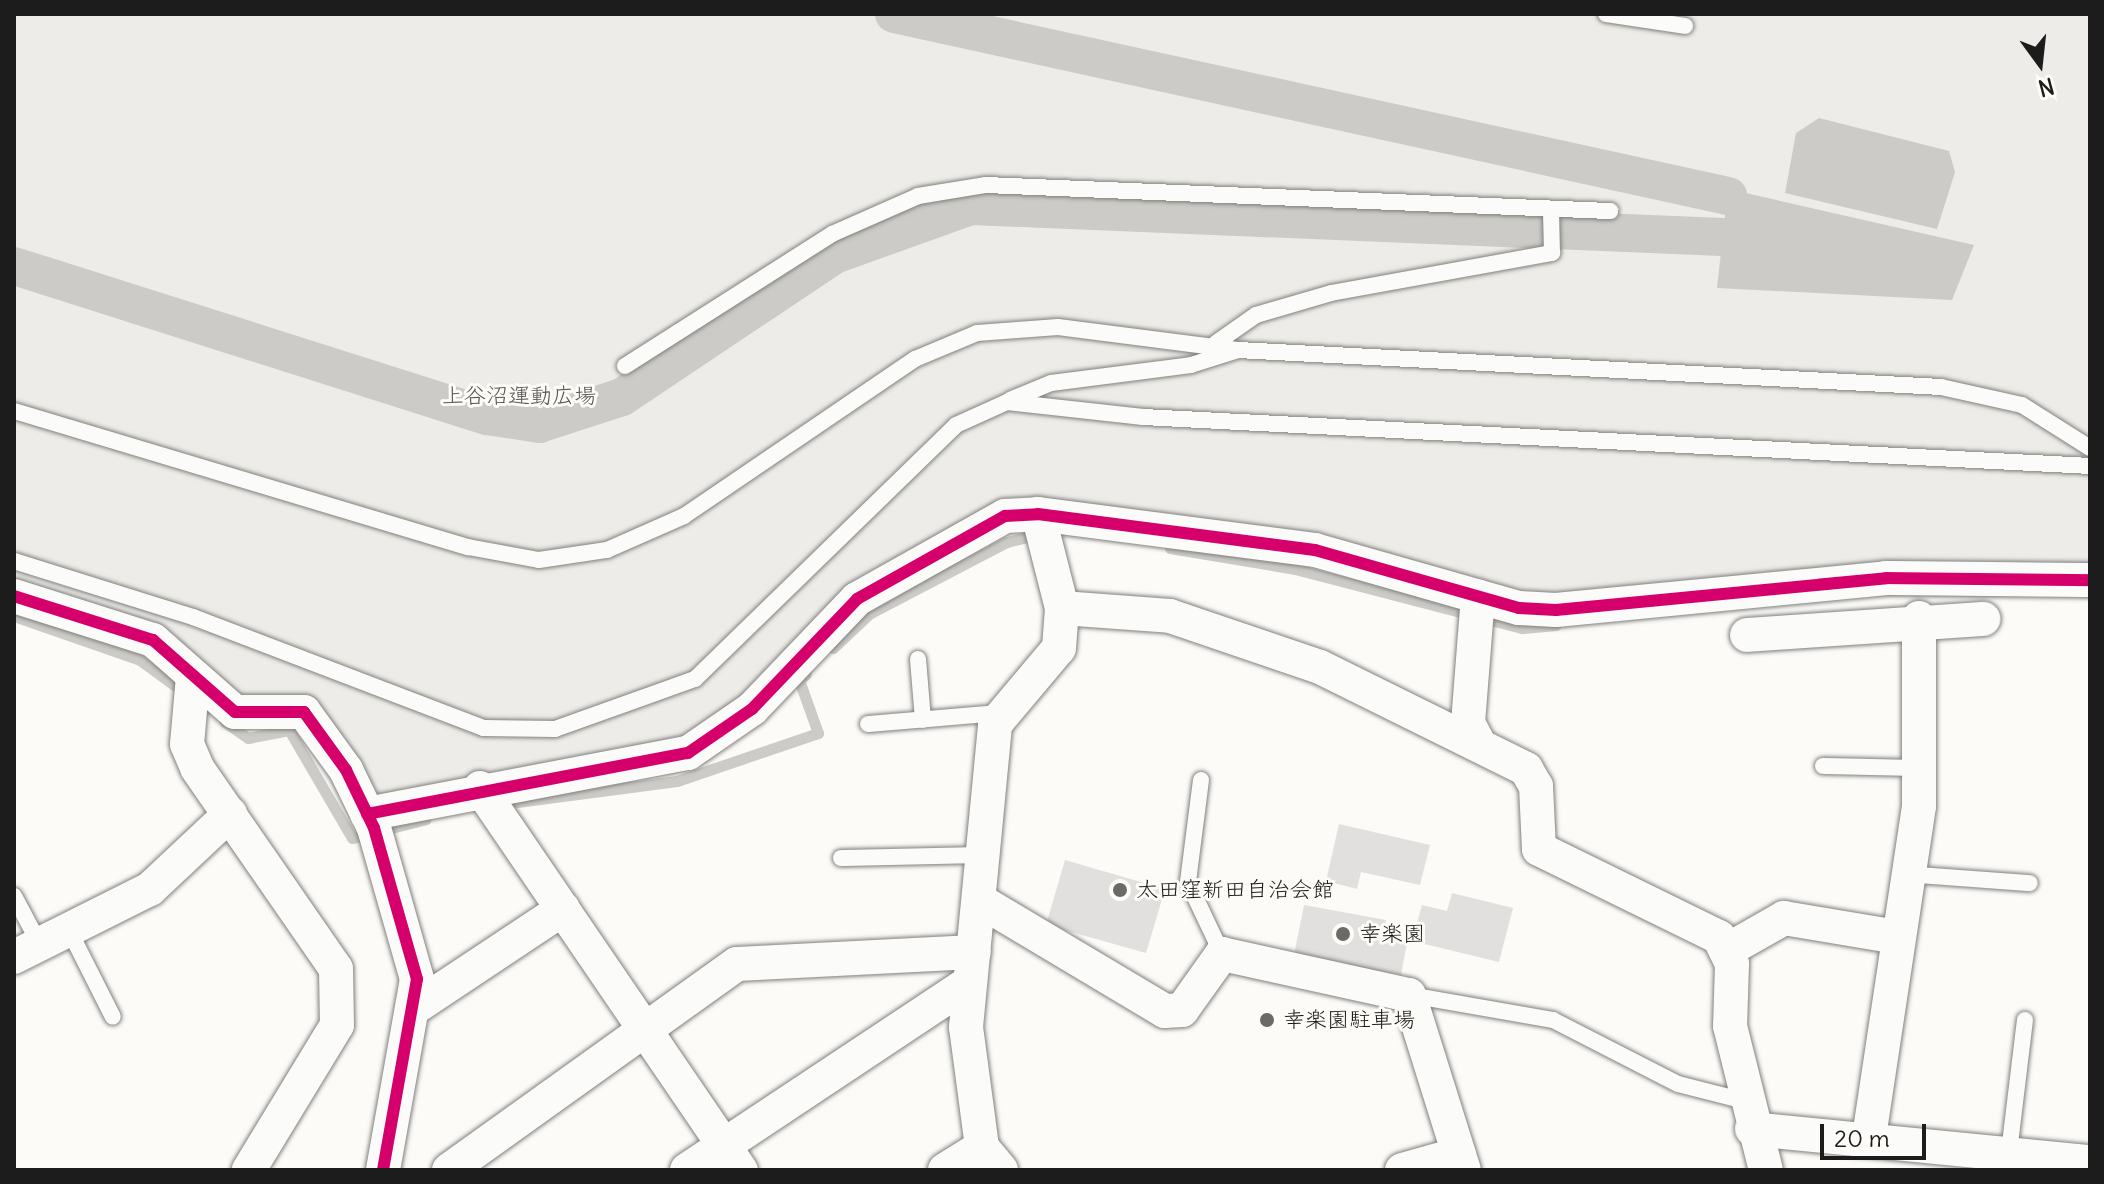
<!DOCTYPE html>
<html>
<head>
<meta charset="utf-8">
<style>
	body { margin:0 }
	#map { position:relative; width:2104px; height:1184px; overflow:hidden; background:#fcfbf8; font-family:Delius,"Klee One",sans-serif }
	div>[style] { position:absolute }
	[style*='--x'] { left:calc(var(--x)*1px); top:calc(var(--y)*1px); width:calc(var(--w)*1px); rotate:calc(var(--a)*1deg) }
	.green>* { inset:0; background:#edece8 }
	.water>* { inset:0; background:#cccbc7 }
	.stream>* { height:11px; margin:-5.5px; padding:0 5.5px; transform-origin:5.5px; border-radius:5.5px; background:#cccbc7 }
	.canal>* { height:38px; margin:-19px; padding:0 19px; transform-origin:19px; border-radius:19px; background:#cccbc7 }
	.building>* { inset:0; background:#e1e0de }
	.roads { filter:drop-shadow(0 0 2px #81807f) drop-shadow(0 0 2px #81807f) }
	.lane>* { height:16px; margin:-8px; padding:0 8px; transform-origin:8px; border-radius:8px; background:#fbfbf9 }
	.street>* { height:34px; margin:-17px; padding:0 17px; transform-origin:17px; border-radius:17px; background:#fbfbf9 }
	.cycleway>* { height:12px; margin:-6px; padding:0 6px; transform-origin:6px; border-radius:6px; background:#d6006c }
	.dots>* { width:22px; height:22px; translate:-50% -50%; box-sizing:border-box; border:4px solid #fdfcf7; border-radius:50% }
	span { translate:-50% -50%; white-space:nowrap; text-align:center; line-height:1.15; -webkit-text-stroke:6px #fdfcf7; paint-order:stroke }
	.park-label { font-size:22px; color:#575655 }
	.poi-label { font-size:22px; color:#1c1c1c }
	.left { translate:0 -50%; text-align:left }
	.frame { position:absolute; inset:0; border:16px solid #1c1c1c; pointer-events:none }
	.north { position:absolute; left:2000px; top:24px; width:80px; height:80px; -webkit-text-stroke:6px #fdfcf7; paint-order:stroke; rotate:165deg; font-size:22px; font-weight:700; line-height:32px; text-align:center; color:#1c1c1c }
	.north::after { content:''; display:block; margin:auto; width:28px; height:36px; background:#1c1c1c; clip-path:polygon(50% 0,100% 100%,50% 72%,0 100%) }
	.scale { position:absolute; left:1820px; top:1124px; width:106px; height:36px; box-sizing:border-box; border:4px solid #1c1c1c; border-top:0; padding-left:10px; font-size:24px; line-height:28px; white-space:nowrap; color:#1c1c1c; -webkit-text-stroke:6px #fdfcf7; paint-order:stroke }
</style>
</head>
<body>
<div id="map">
	<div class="green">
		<i style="clip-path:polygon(14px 14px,2090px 14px,2090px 597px,1478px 596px,1005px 517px,688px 753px,367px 814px,304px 712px,235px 712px,193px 676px,14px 585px)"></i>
	</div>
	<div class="water">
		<i style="clip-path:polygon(1819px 118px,1949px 151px,1955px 172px,1937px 229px,1785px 193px,1796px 133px)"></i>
		<i style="clip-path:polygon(1728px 189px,1974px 245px,1952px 300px,1717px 288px)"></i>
	</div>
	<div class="stream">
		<i style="--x:1170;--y:548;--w:127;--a:9.5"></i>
		<i style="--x:1295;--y:569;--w:235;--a:14.6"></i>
		<i style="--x:1522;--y:628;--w:34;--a:-5"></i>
		<i style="--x:14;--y:616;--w:133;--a:19.2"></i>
		<i style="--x:140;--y:660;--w:56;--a:36.3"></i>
		<i style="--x:833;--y:648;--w:50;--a:-43.4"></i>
		<i style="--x:869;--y:614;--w:156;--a:-27.6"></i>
		<i style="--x:1007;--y:542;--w:33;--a:-14"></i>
		<i style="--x:225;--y:722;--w:28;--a:35"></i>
		<i style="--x:248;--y:738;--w:42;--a:-11"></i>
		<i style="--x:289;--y:730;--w:125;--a:59.7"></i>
		<i style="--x:352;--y:838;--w:76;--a:-14.4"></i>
		<i style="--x:517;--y:802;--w:161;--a:-7.5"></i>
		<i style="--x:677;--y:781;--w:149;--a:-18.8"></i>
		<i style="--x:818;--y:733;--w:56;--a:-109.7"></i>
		<i style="--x:799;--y:680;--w:9;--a:-41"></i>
	</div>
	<div class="canal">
		<i style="--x:894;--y:14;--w:854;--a:12.31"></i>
		<i style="--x:14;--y:266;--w:497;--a:17.6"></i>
		<i style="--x:488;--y:416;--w:52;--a:8.9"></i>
		<i style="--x:539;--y:424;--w:87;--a:-18"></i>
		<i style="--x:622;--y:397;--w:255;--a:-33.8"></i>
		<i style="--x:834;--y:255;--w:145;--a:-19.7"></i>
		<i style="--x:971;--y:206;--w:752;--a:2.36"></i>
	</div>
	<div class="building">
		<i style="clip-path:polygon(1339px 824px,1430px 845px,1420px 885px,1361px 872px,1357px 889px,1326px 881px)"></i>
		<i style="clip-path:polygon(1065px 860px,1165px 889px,1146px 953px,1046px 925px)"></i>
		<i style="clip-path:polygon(1452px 893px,1513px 908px,1499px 962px,1412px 941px,1422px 905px,1447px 911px)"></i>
		<i style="clip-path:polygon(1304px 905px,1386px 920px,1382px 938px,1407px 943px,1401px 975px,1294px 955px)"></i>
	</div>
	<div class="roads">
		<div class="lane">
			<i style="--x:1606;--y:14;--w:80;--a:8.6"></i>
			<i style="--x:1216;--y:343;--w:49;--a:-35"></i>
			<i style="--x:1256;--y:315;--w:78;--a:-16.3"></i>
			<i style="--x:1331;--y:293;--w:225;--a:-10.3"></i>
			<i style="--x:1552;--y:253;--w:40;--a:-91.4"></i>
			<i style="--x:625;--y:366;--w:246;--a:-32.5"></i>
			<i style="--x:832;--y:234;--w:94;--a:-23.8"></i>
			<i style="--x:918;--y:196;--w:69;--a:-9.2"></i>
			<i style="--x:986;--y:185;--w:625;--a:2.39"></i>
			<i style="--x:1010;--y:400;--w:44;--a:-22.5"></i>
			<i style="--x:1051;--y:383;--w:141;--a:-7.3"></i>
			<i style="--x:1191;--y:365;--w:49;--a:-17.7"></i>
			<i style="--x:14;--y:411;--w:474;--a:16.7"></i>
			<i style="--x:468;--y:547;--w:72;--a:10.4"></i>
			<i style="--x:539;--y:560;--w:69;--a:-8.4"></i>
			<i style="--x:607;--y:550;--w:84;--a:-23.8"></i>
			<i style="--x:684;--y:516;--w:279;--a:-34.2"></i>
			<i style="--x:915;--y:359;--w:67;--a:-22.8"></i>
			<i style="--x:977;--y:333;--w:81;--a:-4.2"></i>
			<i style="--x:1058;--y:327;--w:181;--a:7.3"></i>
			<i style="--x:1238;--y:350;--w:704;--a:3.01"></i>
			<i style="--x:1941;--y:387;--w:83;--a:12.5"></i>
			<i style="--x:2022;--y:405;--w:80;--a:32.3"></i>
			<i style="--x:14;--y:561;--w:188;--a:17.4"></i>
			<i style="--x:193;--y:617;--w:311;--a:20.9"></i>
			<i style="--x:483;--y:728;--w:72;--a:0.8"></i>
			<i style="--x:555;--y:729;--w:149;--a:-19.7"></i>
			<i style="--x:695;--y:679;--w:364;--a:-44.2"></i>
			<i style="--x:956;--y:425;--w:56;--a:-24.3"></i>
			<i style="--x:1007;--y:402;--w:137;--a:6.3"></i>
			<i style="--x:1143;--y:417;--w:948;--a:2.96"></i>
			<i style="--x:918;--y:659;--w:61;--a:85.3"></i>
			<i style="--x:868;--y:724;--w:132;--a:-4.8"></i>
			<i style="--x:1823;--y:766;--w:96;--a:1.2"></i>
			<i style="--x:1201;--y:780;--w:103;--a:97.3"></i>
			<i style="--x:1188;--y:882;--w:80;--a:64.7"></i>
			<i style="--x:841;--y:858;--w:143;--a:-1.2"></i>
			<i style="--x:1906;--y:874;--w:124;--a:4.2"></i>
			<i style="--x:14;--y:896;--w:55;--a:62"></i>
			<i style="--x:69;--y:930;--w:97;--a:63.2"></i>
			<i style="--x:1410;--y:995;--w:145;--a:9.9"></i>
			<i style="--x:1553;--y:1020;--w:140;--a:27.1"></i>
			<i style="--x:1678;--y:1084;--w:69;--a:14.2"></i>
			<i style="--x:2009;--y:1152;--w:133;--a:-83.1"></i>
		</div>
		<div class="street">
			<i style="--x:14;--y:596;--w:146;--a:17.6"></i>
			<i style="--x:153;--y:640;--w:109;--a:41.3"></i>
			<i style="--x:235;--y:712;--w:69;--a:0"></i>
			<i style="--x:304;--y:712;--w:72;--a:54.1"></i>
			<i style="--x:346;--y:770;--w:64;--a:64.2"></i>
			<i style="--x:374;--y:828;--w:157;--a:74.1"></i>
			<i style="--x:417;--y:979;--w:194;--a:100.1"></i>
			<i style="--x:1062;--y:608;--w:108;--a:4.2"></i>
			<i style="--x:1170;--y:616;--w:158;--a:18.8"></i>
			<i style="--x:1320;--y:667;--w:230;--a:26.3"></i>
			<i style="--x:1526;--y:769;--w:20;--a:60"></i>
			<i style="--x:1536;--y:786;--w:63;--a:87.3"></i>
			<i style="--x:1539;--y:849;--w:200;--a:26.1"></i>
			<i style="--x:1719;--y:937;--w:30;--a:64"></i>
			<i style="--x:1732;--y:964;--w:62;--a:91.8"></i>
			<i style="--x:1730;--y:1026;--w:148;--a:76"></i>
			<i style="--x:1747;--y:635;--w:237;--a:-3.9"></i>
			<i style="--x:193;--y:676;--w:68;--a:95"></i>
			<i style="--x:187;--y:744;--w:26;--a:67"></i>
			<i style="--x:197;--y:768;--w:244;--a:55.3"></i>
			<i style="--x:336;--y:969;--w:56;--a:89"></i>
			<i style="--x:337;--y:1025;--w:170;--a:121.3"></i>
			<i style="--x:1477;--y:740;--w:19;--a:-118"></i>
			<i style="--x:1468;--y:723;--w:127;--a:-85.5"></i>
			<i style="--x:480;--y:788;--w:463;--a:55.7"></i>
			<i style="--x:367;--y:814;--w:327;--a:-10.8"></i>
			<i style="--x:688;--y:753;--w:78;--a:-34.5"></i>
			<i style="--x:752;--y:709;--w:152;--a:-46.3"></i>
			<i style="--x:857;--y:599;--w:170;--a:-29.3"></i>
			<i style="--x:1005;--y:516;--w:33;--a:-3"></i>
			<i style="--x:1038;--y:514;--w:279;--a:7.4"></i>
			<i style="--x:1315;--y:550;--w:212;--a:15.9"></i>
			<i style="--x:1519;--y:608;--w:37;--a:3"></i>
			<i style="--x:1556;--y:610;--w:332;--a:-5.5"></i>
			<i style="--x:1886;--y:578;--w:204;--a:0.6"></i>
			<i style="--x:982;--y:902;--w:213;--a:30.8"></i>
			<i style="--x:1165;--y:1011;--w:17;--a:-3"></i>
			<i style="--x:1182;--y:1010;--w:69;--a:-54.5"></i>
			<i style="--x:1222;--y:954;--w:191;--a:12.4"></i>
			<i style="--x:1409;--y:995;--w:183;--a:72.6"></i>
			<i style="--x:1726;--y:951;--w:67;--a:-29.6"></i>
			<i style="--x:1784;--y:918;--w:116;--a:9.5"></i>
			<i style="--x:14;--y:957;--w:152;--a:-26.6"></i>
			<i style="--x:150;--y:889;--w:110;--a:-43.2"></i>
			<i style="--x:414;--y:1008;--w:179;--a:-33.6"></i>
			<i style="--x:1752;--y:1129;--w:340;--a:5.6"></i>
			<i style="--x:1869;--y:1137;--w:335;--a:-81.4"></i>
			<i style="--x:1919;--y:806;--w:188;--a:-90"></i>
			<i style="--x:449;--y:1170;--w:354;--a:-35.6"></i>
			<i style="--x:737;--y:964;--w:237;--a:-2.9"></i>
			<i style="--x:687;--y:1170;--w:340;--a:-33.6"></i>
			<i style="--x:945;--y:1170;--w:44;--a:-31.9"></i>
			<i style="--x:1001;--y:1170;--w:30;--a:-130"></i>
			<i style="--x:982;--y:1147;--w:121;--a:-97.6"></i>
			<i style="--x:966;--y:1027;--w:304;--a:-84.5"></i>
			<i style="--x:995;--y:724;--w:99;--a:-49.9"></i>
			<i style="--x:1059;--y:648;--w:40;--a:-85.7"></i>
			<i style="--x:1062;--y:608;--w:97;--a:-104.3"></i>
			<i style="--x:1402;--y:1170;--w:59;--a:-15.7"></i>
		</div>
	</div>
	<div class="cycleway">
		<i style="--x:14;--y:596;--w:146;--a:17.6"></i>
		<i style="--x:153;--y:640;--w:109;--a:41.3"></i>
		<i style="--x:235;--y:712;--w:69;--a:0"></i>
		<i style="--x:304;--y:712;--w:72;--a:54.1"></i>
		<i style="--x:346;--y:770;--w:64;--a:64.2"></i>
		<i style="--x:374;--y:828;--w:157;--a:74.1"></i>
		<i style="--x:417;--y:979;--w:194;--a:100.1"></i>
		<i style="--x:367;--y:814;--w:327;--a:-10.8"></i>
		<i style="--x:688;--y:753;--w:78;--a:-34.5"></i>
		<i style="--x:752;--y:709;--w:152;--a:-46.3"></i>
		<i style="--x:857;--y:599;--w:170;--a:-29.3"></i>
		<i style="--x:1005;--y:516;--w:33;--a:-3"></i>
		<i style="--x:1038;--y:514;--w:279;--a:7.4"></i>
		<i style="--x:1315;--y:550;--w:212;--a:15.9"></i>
		<i style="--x:1519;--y:608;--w:37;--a:3"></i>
		<i style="--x:1556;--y:610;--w:332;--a:-5.5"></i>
		<i style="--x:1886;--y:578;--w:204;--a:0.6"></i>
	</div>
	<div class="dots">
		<i style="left:1120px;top:890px;background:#6a6a69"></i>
		<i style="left:1343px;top:934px;background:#6a6a69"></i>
		<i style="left:1267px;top:1020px;background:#6a6a69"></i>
	</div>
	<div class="park-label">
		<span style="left:519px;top:396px">上谷沼運動広場</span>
	</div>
	<div class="poi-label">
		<span class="left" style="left:1136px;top:890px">太田窪新田自治会館</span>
		<span class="left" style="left:1359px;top:934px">幸楽園</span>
		<span class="left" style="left:1283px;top:1020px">幸楽園駐車場</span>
	</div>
	<div class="frame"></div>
	<div class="north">N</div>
	<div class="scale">20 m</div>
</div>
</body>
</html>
